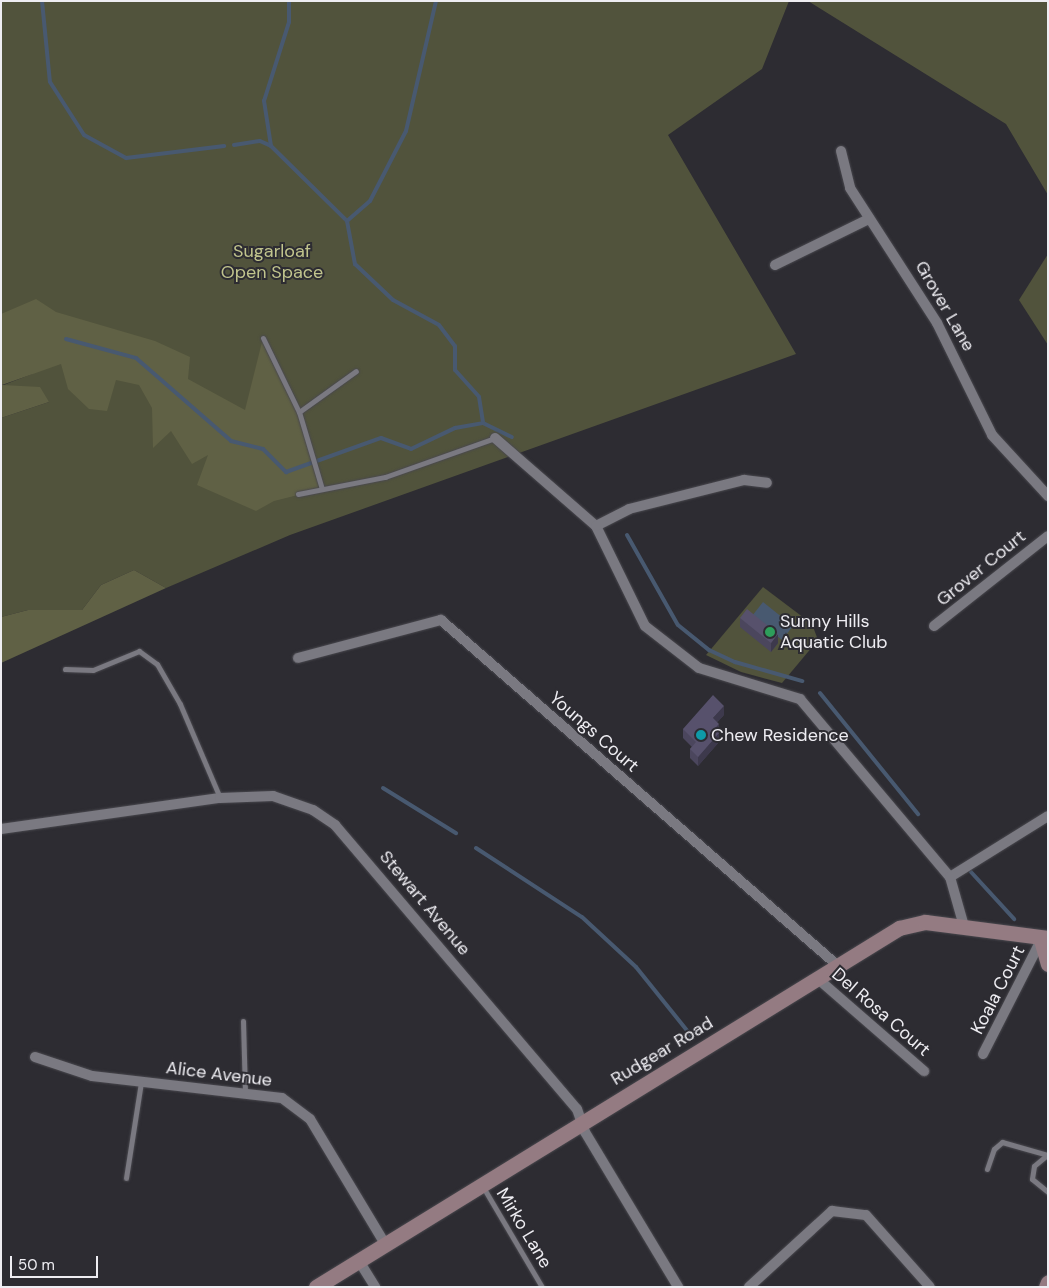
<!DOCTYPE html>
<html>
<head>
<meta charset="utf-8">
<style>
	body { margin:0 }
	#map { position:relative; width:1049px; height:1288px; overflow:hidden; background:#2d2c32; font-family:"DM Sans",sans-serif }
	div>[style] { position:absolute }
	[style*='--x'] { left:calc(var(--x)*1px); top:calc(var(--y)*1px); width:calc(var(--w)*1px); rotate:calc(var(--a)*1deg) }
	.green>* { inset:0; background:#51533c }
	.forest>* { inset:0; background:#606145 }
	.water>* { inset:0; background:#485970 }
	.stream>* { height:4px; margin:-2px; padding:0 2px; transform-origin:2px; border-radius:2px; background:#485970 }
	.roads { filter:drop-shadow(0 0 1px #49484e) drop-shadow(0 0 1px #49484e) }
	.lane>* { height:5px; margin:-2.5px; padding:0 2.5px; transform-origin:2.5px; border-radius:2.5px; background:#7a7981 }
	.street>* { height:10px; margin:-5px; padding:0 5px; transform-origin:5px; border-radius:5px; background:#7a7981 }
	.secondary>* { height:15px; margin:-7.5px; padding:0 7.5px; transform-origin:7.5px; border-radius:7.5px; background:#947b82 }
	.wall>* { inset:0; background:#4b465d }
	.shaded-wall>* { inset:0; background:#3d394c }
	.building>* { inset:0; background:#57516c }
	.dots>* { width:14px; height:14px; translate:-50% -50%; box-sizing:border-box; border:2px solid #2d2c32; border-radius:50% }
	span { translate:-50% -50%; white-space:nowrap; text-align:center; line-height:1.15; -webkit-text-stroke:4px #2d2c32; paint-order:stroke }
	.park-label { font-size:18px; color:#c1c48d }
	.street-label { font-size:18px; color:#eeedf2 }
	.poi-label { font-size:18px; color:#eeedf2 }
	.left { translate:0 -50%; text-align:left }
	.frame { position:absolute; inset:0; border:2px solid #eeedf2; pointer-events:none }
	.scale { position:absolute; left:10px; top:1256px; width:88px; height:22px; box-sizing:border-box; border:2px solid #eeedf2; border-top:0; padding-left:6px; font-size:15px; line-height:18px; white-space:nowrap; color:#eeedf2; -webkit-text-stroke:4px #2d2c32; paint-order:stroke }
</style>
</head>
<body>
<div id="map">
	<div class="green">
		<i style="clip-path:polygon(1px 1px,789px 1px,762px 69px,668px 135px,796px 354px,290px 535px,166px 588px,134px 570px,101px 585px,82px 610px,28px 610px,1px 617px,1px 418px,49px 402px,1px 386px,32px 374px,1px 326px)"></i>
		<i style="clip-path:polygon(808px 1px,1048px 1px,1048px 195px,1006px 124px)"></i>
		<i style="clip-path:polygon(1048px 254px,1048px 345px,1019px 300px)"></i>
		<i style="clip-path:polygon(763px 587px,812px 624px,818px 640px,782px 683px,741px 672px,706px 655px)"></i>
	</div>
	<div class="forest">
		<i style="clip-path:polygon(36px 299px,56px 312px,155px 341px,190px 357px,188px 379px,245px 410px,263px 338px,299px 412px,322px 489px,274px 501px,256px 511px,197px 485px,208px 455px,192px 464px,171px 431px,153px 448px,152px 408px,139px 385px,116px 380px,107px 411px,89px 409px,68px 389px,61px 364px,2px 385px,40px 387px,49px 402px,1px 418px,1px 314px)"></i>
		<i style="clip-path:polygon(134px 570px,166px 588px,1px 663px,1px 617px,28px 610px,82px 610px,101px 585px)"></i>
	</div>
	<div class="water">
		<i style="clip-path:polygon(763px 602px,793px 626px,782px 640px,752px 616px)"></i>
	</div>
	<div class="stream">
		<i style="--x:42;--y:1;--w:81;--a:84.4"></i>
		<i style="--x:50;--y:82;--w:63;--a:57.3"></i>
		<i style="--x:84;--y:135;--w:48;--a:28.7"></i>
		<i style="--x:126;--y:158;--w:99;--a:-7"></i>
		<i style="--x:234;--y:145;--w:26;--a:-9"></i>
		<i style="--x:260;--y:141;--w:12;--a:24"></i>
		<i style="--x:271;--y:146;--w:107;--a:44.6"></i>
		<i style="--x:271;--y:146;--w:46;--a:-98.8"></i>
		<i style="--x:264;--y:101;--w:83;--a:-72.4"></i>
		<i style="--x:289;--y:22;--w:21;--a:-90"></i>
		<i style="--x:347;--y:221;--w:44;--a:79.5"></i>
		<i style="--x:355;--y:264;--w:52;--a:43.5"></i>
		<i style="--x:393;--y:300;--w:52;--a:28.5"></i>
		<i style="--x:439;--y:325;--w:26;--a:53"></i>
		<i style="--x:455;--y:346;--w:24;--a:90"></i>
		<i style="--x:455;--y:370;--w:36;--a:48"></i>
		<i style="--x:479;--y:397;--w:26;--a:81"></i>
		<i style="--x:483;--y:423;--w:32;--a:26"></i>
		<i style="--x:347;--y:221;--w:30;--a:-41"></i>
		<i style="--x:370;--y:201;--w:79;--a:-62.8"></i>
		<i style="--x:406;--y:131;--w:133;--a:-77"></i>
		<i style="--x:66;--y:339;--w:73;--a:15.2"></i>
		<i style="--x:136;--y:358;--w:126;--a:41.1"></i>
		<i style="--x:231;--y:441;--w:33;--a:14"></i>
		<i style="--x:263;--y:449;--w:33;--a:45"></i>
		<i style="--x:286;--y:472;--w:101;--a:-19.7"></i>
		<i style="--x:381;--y:438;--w:32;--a:20"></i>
		<i style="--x:411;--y:449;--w:49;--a:-25.5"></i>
		<i style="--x:455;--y:428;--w:28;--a:-10"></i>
		<i style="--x:627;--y:535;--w:103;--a:60.5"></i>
		<i style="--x:678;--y:625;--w:40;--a:39"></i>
		<i style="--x:709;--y:650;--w:29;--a:25"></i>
		<i style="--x:735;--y:662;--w:70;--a:15.8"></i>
		<i style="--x:820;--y:693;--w:156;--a:51"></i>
		<i style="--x:383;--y:788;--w:86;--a:31.7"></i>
		<i style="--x:476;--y:848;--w:126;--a:33.1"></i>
		<i style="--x:582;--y:917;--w:74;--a:42.8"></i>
		<i style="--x:636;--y:967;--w:91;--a:51.2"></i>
		<i style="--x:971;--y:872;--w:64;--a:47.5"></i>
	</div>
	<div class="roads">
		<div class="lane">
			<i style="--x:263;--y:338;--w:82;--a:64.1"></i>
			<i style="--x:322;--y:489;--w:80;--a:-106.6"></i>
			<i style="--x:299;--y:412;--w:70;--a:-35.7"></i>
			<i style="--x:298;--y:494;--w:89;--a:-11.1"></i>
			<i style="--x:385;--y:477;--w:117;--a:-19.5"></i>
			<i style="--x:65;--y:669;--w:28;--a:2"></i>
			<i style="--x:93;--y:670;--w:50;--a:-22.4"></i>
			<i style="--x:139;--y:651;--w:22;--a:36"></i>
			<i style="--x:157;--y:664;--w:46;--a:60.1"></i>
			<i style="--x:180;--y:704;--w:102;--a:66.9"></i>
			<i style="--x:243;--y:1021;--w:73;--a:88.4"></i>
			<i style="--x:1047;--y:1155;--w:17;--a:140"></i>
			<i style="--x:1034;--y:1166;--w:13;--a:99"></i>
			<i style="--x:1032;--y:1179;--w:21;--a:39"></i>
			<i style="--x:987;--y:1169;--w:21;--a:-71"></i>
			<i style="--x:994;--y:1149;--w:11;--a:-41"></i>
			<i style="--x:1002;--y:1142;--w:48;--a:15.8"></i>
			<i style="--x:126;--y:1178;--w:97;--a:-81.1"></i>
			<i style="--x:483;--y:1187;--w:116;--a:59.5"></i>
		</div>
		<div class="street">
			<i style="--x:841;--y:151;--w:38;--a:76"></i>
			<i style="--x:850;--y:188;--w:161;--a:57.2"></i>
			<i style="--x:937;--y:323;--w:125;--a:63.8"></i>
			<i style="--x:992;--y:435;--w:83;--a:47.4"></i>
			<i style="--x:775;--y:265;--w:105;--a:-26.1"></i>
			<i style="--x:495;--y:438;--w:134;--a:41.1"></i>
			<i style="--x:596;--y:526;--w:111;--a:63.9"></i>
			<i style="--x:645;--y:626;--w:68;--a:37.9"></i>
			<i style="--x:699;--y:668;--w:106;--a:17.1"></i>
			<i style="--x:800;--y:699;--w:233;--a:49.9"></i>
			<i style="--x:950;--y:877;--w:51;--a:74.1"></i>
			<i style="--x:596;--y:526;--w:37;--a:-27"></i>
			<i style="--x:629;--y:509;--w:119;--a:-14.2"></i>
			<i style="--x:744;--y:480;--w:23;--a:7"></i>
			<i style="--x:934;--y:626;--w:145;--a:-38.3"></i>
			<i style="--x:298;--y:658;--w:148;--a:-14.9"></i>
			<i style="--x:441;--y:620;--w:525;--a:41.06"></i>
			<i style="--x:1;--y:829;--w:221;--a:-8.1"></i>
			<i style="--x:220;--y:798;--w:53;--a:-2.2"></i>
			<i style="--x:273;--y:796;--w:42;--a:19.3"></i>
			<i style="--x:313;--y:810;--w:27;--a:34"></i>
			<i style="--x:335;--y:825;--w:373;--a:49.6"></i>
			<i style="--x:577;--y:1109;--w:24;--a:71"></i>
			<i style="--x:585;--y:1132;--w:181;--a:59"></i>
			<i style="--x:950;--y:877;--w:115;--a:-31.9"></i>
			<i style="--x:817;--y:978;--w:142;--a:41"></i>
			<i style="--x:983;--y:1054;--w:128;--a:-63"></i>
			<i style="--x:35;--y:1057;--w:60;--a:18.4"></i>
			<i style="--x:92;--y:1076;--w:191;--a:6.6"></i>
			<i style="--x:282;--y:1098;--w:35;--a:37"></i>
			<i style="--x:310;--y:1119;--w:146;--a:59"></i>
			<i style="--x:359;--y:1261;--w:31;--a:58"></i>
			<i style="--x:749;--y:1287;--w:113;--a:-42.5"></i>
			<i style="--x:832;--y:1211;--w:34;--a:7"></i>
			<i style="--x:866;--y:1215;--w:96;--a:48.4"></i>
		</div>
		<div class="secondary">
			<i style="--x:1041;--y:940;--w:25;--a:74"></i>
			<i style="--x:316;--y:1287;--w:685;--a:-31.62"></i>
			<i style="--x:899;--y:928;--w:27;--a:-13"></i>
			<i style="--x:925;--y:922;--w:124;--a:7.4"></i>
			<i style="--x:1046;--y:1287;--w:5;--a:-68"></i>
		</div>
	</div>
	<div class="wall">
		<i style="clip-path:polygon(740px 618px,778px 643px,771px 652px,740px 627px)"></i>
		<i style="clip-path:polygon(724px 715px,717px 722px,719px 732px,719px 742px,698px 766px,690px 758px,690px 749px,692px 747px,683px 738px,683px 729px)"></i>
	</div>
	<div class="shaded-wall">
		<i style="clip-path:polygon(778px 634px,778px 643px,771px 652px,771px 643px)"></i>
		<i style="clip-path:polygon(724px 706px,724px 715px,713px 727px,713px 718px)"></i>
		<i style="clip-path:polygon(719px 724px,719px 732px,714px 738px,714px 729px)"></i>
		<i style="clip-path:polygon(719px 733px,719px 742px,698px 766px,698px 757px)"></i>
	</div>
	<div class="building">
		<i style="clip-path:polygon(747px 609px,778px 634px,771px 643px,740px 618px)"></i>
		<i style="clip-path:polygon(713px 695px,724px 706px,713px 718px,719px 724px,714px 729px,719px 733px,698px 757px,690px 749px,696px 742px,683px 729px)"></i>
	</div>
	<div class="dots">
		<i style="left:770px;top:632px;background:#2e9e5b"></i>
		<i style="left:701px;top:735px;background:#0f9aa8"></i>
	</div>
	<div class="park-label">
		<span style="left:272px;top:262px">Sugarloaf<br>Open Space</span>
	</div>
	<div class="street-label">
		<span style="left:945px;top:306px;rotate:60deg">Grover Lane</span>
		<span style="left:981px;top:568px;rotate:-39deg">Grover Court</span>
		<span style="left:594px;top:732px;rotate:41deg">Youngs Court</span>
		<span style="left:425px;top:903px;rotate:50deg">Stewart Avenue</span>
		<span style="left:998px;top:990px;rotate:-63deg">Koala Court</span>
		<span style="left:881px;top:1012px;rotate:41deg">Del Rosa Court</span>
		<span style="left:662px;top:1051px;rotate:-31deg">Rudgear Road</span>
		<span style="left:219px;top:1074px;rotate:7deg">Alice Avenue</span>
		<span style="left:524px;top:1228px;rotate:59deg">Mirko Lane</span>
	</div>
	<div class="poi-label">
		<span class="left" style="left:780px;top:632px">Sunny Hills<br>Aquatic Club</span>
		<span class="left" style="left:711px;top:735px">Chew Residence</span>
	</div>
	<div class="frame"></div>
	<div class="scale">50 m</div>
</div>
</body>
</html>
